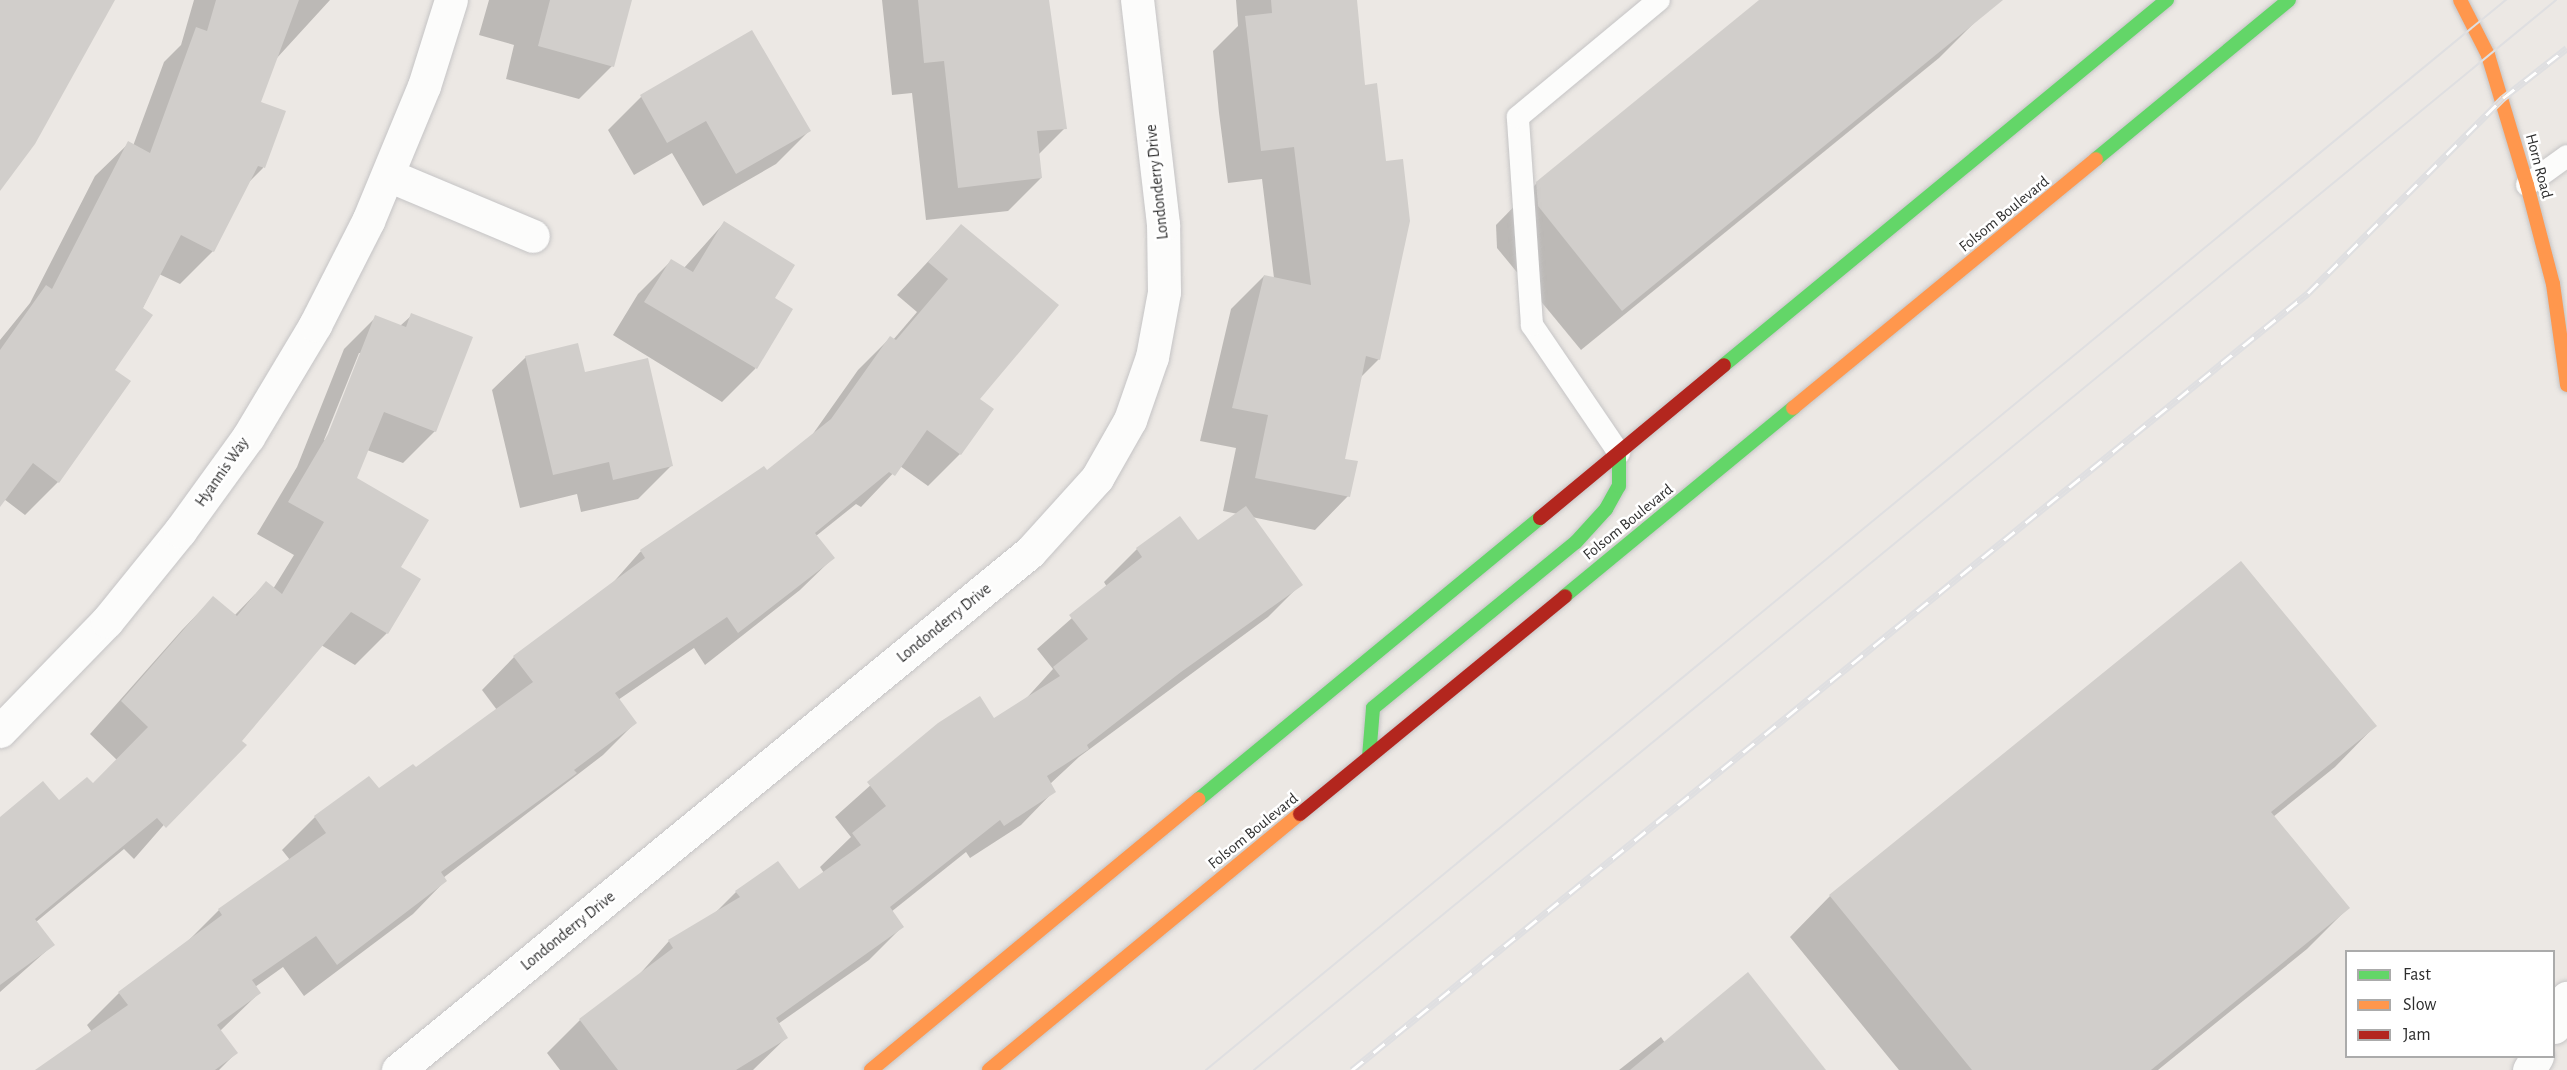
<!DOCTYPE html>
<html>
<head>
<meta charset="utf-8">
<style>
	body { margin:0 }
	#map { position:relative; width:2567px; height:1070px; overflow:hidden; background:#ece8e4; font-family:"Alegreya Sans",sans-serif }
	div>[style] { position:absolute }
	[style*='--x'] { left:calc(var(--x)*1px); top:calc(var(--y)*1px); width:calc(var(--w)*1px); rotate:calc(var(--a)*1deg) }
	.shadow>* { inset:0; background:#0003 }
	.building>* { inset:0; background:#d1cecb }
	.roads { filter:drop-shadow(0 0 2px #c5c4c5) drop-shadow(0 0 2px #c5c4c5) }
	.lane>* { height:22px; margin:-11px; padding:0 11px; transform-origin:11px; border-radius:11px; background:#fcfcfb }
	.street>* { height:33px; margin:-16.5px; padding:0 16.5px; transform-origin:16.5px; border-radius:16.5px; background:#fcfcfb }
	.fast>* { height:14px; margin:-7px; padding:0 7px; transform-origin:7px; border-radius:7px; background:#63d668 }
	.slow>* { height:14px; margin:-7px; padding:0 7px; transform-origin:7px; border-radius:7px; background:#ff974d }
	.jam>* { height:14px; margin:-7px; padding:0 7px; transform-origin:7px; border-radius:7px; background:#b3261e }
	.tram>* { height:1.5px; margin:-0.75px; padding:0 0.75px; transform-origin:0.75px; border-radius:0.75px; background:#dfdfe1 }
	.rail>* { height:7px; margin-top:-3.5px; transform-origin:0; background:repeating-linear-gradient(90deg,#fff 0 14px,#dfdfe1 0 28px); box-sizing:border-box; border-block:2px solid #dfdfe1 }
	span { translate:-50% -50%; white-space:nowrap; text-align:center; line-height:1.15; -webkit-text-stroke:5px #fff; paint-order:stroke }
	.street-label { font-size:16px; color:#2e2e2e }
	.legend { position:absolute; left:2345px; top:950px; width:210px; height:108px; box-sizing:border-box; background:#fff; border:2px solid #ababab; margin:0; padding:8px 10px; list-style:none; font-size:18px; color:#2e2e2e }
	.legend li { display:flex; align-items:center; gap:12px; height:30px }
	.legend b { width:30px; border:2px solid #ababab }
</style>
</head>
<body>
<div id="map">
	<div class="shadow">
		<i style="clip-path:polygon(194px 0,330px 0,276px 59px,259px 103px,263px 168px,247px 184px,213px 251px,180px 284px,159px 274px,113px 370px,129px 381px,58px 482px,25px 515px,4px 499px,0 504px,0 340px,30px 303px,95px 176px,129px 143px,133px 146px,164px 62px,181px 45px)"></i>
		<i style="clip-path:polygon(489px 0,631px 0,612px 66px,579px 99px,506px 79px,514px 45px,479px 35px)"></i>
		<i style="clip-path:polygon(882px 0,1048px 0,1065px 128px,1038px 155px,1041px 178px,1008px 211px,926px 220px,912px 93px,892px 95px)"></i>
		<i style="clip-path:polygon(1236px 0,1355px 0,1379px 359px,1360px 378px,1343px 460px,1348px 496px,1315px 530px,1252px 517px,1301px 584px,1268px 617px,1079px 757px,1050px 784px,1054px 791px,1021px 825px,970px 858px,966px 852px,891px 912px,902px 927px,869px 960px,778px 1024px,786px 1038px,753px 1070px,560px 1070px,547px 1053px,580px 1020px,637px 977px,669px 941px,714px 914px,736px 892px,798px 891px,824px 873px,820px 867px,851px 837px,835px 817px,939px 724px,994px 720px,1022px 703px,1053px 669px,1037px 649px,1107px 587px,1104px 582px,1137px 549px,1180px 519px,1197px 543px,1238px 514px,1223px 511px,1236px 448px,1200px 441px,1231px 309px,1264px 276px,1274px 278px,1262px 179px,1228px 183px,1219px 113px,1213px 51px,1238px 26px)"></i>
		<i style="clip-path:polygon(1762px 0,1966px 0,1980px 17px,1939px 58px,1581px 350px,1497px 248px,1496px 225px,1537px 183px)"></i>
		<i style="clip-path:polygon(752px 32px,809px 131px,776px 164px,703px 206px,672px 153px,634px 175px,608px 130px,641px 97px)"></i>
		<i style="clip-path:polygon(724px 223px,773px 299px,791px 309px,755px 369px,722px 402px,613px 335px,638px 294px,671px 261px,684px 268px)"></i>
		<i style="clip-path:polygon(961px 226px,978px 400px,960px 454px,928px 486px,900px 466px,861px 507px,856px 504px,816px 536px,833px 558px,800px 590px,705px 665px,694px 648px,618px 700px,635px 723px,603px 755px,443px 878px,445px 881px,413px 914px,304px 996px,283px 967px,255px 987px,259px 993px,220px 1031px,236px 1053px,219px 1070px,37px 1070px,92px 1032px,87px 1025px,119px 993px,187px 942px,219px 910px,290px 860px,282px 850px,315px 817px,369px 778px,378px 791px,416px 770px,497px 710px,482px 690px,514px 657px,610px 586px,640px 552px,763px 468px,767px 472px,810px 438px,858px 370px,890px 338px,893px 340px,917px 312px,897px 295px)"></i>
		<i style="clip-path:polygon(evenodd,412px 315px,435px 431px,403px 463px,367px 450px,355px 478px,399px 568px,419px 579px,387px 633px,355px 665px,321px 645px,134px 859px,124px 849px,36px 922px,53px 945px,0 992px,0 819px,59px 802px,92px 785px,117px 760px,90px 734px,182px 630px,213px 598px,234px 616px,266px 583px,273px 589px,294px 555px,257px 534px,297px 467px,344px 349px,376px 317px,400px 326px,412px 315px,359px 353px,362px 353px,327px 441px,324px 440px,359px 353px)"></i>
		<i style="clip-path:polygon(526px 357px,584px 374px,671px 466px,638px 499px,581px 512px,577px 494px,520px 508px,492px 390px)"></i>
		<i style="clip-path:polygon(2375px 726px,2335px 767px,2273px 817px,2348px 908px,2307px 949px,2158px 1070px,1899px 1070px,1790px 937px,1830px 896px)"></i>
		<i style="clip-path:polygon(1661px 1037px,1665px 1043px,1824px 1070px,1619px 1070px)"></i>
	</div>
	<div class="building">
		<i style="clip-path:polygon(0 0,115px 0,35px 144px,0 191px)"></i>
		<i style="clip-path:polygon(216px 0,299px 0,261px 102px,286px 111px,265px 168px,258px 166px,214px 252px,181px 235px,143px 308px,153px 315px,115px 370px,131px 381px,59px 483px,33px 463px,0 507px,0 350px,46px 285px,52px 289px,128px 141px,150px 153px,196px 27px,207px 31px)"></i>
		<i style="clip-path:polygon(550px 0,632px 0,614px 67px,538px 46px)"></i>
		<i style="clip-path:polygon(918px 0,1049px 0,1067px 129px,1037px 131px,1042px 178px,958px 188px,944px 61px,924px 63px)"></i>
		<i style="clip-path:polygon(1271px 0,1357px 0,1365px 85px,1377px 83px,1386px 161px,1403px 159px,1410px 221px,1380px 360px,1366px 356px,1345px 459px,1358px 461px,1350px 497px,1255px 478px,1268px 415px,1232px 408px,1264px 275px,1311px 285px,1294px 147px,1261px 151px,1245px 16px,1272px 13px)"></i>
		<i style="clip-path:polygon(1759px 0,2003px 0,1622px 311px,1538px 206px,1536px 182px)"></i>
		<i style="clip-path:polygon(752px 30px,811px 131px,736px 174px,706px 121px,667px 143px,640px 95px)"></i>
		<i style="clip-path:polygon(724px 221px,795px 265px,775px 298px,793px 309px,757px 369px,644px 302px,671px 259px,693px 272px)"></i>
		<i style="clip-path:polygon(961px 224px,1059px 305px,980px 399px,994px 409px,961px 455px,927px 430px,895px 476px,889px 472px,815px 533px,835px 558px,738px 633px,727px 617px,615px 693px,637px 723px,574px 770px,577px 773px,441px 872px,447px 881px,337px 965px,316px 936px,252px 980px,261px 993px,217px 1025px,238px 1053px,215px 1070px,35px 1070px,128px 1005px,118px 992px,222px 915px,218px 909px,326px 833px,314px 816px,369px 776px,379px 788px,413px 764px,416px 767px,533px 682px,513px 656px,645px 558px,640px 550px,764px 466px,767px 470px,831px 419px,890px 336px,896px 340px,948px 279px,928px 262px)"></i>
		<i style="clip-path:polygon(411px 313px,473px 337px,436px 432px,384px 412px,357px 478px,429px 520px,401px 567px,421px 579px,388px 634px,351px 612px,242px 741px,247px 745px,166px 828px,157px 818px,35px 919px,55px 945px,0 985px,0 817px,43px 781px,59px 800px,87px 777px,93px 783px,148px 727px,121px 701px,213px 596px,237px 616px,266px 581px,282px 594px,324px 522px,288px 502px,328px 434px,375px 315px,406px 327px)"></i>
		<i style="clip-path:polygon(578px 343px,585px 372px,648px 358px,673px 466px,613px 480px,609px 462px,553px 475px,525px 356px)"></i>
		<i style="clip-path:polygon(1246px 506px,1303px 585px,1181px 672px,1087px 745px,1089px 749px,1047px 776px,1056px 792px,1004px 826px,1000px 820px,890px 907px,904px 927px,776px 1018px,788px 1038px,736px 1070px,618px 1070px,579px 1019px,673px 948px,668px 940px,740px 897px,735px 891px,778px 861px,799px 889px,861px 845px,852px 833px,886px 806px,867px 782px,938px 723px,980px 696px,994px 718px,1060px 676px,1053px 667px,1088px 639px,1069px 615px,1142px 557px,1136px 548px,1180px 516px,1198px 540px)"></i>
		<i style="clip-path:polygon(2241px 561px,2377px 726px,2271px 812px,2350px 908px,2151px 1070px,1972px 1070px,1829px 895px)"></i>
		<i style="clip-path:polygon(1748px 972px,1826px 1070px,1630px 1070px)"></i>
	</div>
	<div class="roads">
		<div class="lane">
			<i style="--x:2527;--y:185;--w:49;--a:-35.9"></i>
			<i style="--x:1619;--y:453;--w:155;--a:-124.2"></i>
			<i style="--x:1532;--y:325;--w:208;--a:-93.9"></i>
			<i style="--x:1518;--y:117;--w:183;--a:-39.7"></i>
		</div>
		<div class="street">
			<i style="--x:388;--y:175;--w:157;--a:22.8"></i>
			<i style="--x:0;--y:731;--w:153;--a:-45.8"></i>
			<i style="--x:107;--y:621;--w:116;--a:-51"></i>
			<i style="--x:180;--y:531;--w:116;--a:-54.1"></i>
			<i style="--x:248;--y:437;--w:131;--a:-59.1"></i>
			<i style="--x:315;--y:325;--w:117;--a:-63"></i>
			<i style="--x:368;--y:221;--w:146;--a:-67.5"></i>
			<i style="--x:424;--y:86;--w:90;--a:-72.6"></i>
			<i style="--x:2554;--y:1027;--w:32;--a:-66"></i>
			<i style="--x:398;--y:1070;--w:817;--a:-39.34"></i>
			<i style="--x:1030;--y:552;--w:100;--a:-47.8"></i>
			<i style="--x:1097;--y:478;--w:67;--a:-60.4"></i>
			<i style="--x:1130;--y:420;--w:67;--a:-70.8"></i>
			<i style="--x:1152;--y:357;--w:66;--a:-79.5"></i>
			<i style="--x:1164;--y:292;--w:68;--a:-90.8"></i>
			<i style="--x:1163;--y:224;--w:226;--a:-96.6"></i>
			<i style="--x:2529;--y:1070;--w:16;--a:-60"></i>
		</div>
		<div class="fast">
			<i style="--x:2096;--y:159;--w:250;--a:-39.5"></i>
			<i style="--x:1724;--y:365;--w:574;--a:-39.49"></i>
			<i style="--x:1565;--y:596;--w:296;--a:-39.5"></i>
			<i style="--x:1369;--y:757;--w:49;--a:-85.3"></i>
			<i style="--x:1373;--y:708;--w:262;--a:-39.3"></i>
			<i style="--x:1576;--y:542;--w:45;--a:-47.7"></i>
			<i style="--x:1606;--y:509;--w:26;--a:-61"></i>
			<i style="--x:1619;--y:486;--w:33;--a:-90"></i>
			<i style="--x:1199;--y:799;--w:442;--a:-39.5"></i>
		</div>
		<div class="slow">
			<i style="--x:2460;--y:0;--w:62;--a:63"></i>
			<i style="--x:2488;--y:55;--w:136;--a:73.3"></i>
			<i style="--x:2527;--y:185;--w:102;--a:75.3"></i>
			<i style="--x:2553;--y:284;--w:102;--a:82.1"></i>
			<i style="--x:1793;--y:408;--w:392;--a:-39.4"></i>
			<i style="--x:871;--y:1070;--w:425;--a:-39.6"></i>
			<i style="--x:989;--y:1070;--w:403;--a:-39.5"></i>
		</div>
		<div class="jam">
			<i style="--x:1540;--y:518;--w:239;--a:-39.7"></i>
			<i style="--x:1300;--y:814;--w:343;--a:-39.4"></i>
		</div>
	</div>
	<div class="tram">
		<i style="--x:1206;--y:1070;--w:1684;--a:-39.46"></i>
		<i style="--x:1254;--y:1070;--w:1685;--a:-39.41"></i>
	</div>
	<div class="rail">
		<i style="--x:1352;--y:1070;--w:1232;--a:-39.1"></i>
		<i style="--x:2308;--y:293;--w:276;--a:-45"></i>
		<i style="--x:2503;--y:98;--w:81;--a:-38"></i>
	</div>
	<div class="street-label">
		<span style="left:2539px;top:166px;rotate:75deg">Horn Road</span>
		<span style="left:1157px;top:182px;rotate:-96deg">Londonderry Drive</span>
		<span style="left:2004px;top:214px;rotate:-39deg">Folsom Boulevard</span>
		<span style="left:222px;top:472px;rotate:-55deg">Hyannis Way</span>
		<span style="left:1628px;top:522px;rotate:-39deg">Folsom Boulevard</span>
		<span style="left:944px;top:623px;rotate:-39deg">Londonderry Drive</span>
		<span style="left:1253px;top:831px;rotate:-39deg">Folsom Boulevard</span>
		<span style="left:568px;top:931px;rotate:-39deg">Londonderry Drive</span>
	</div>
	<ul class="legend">
	<li><b style="height:8px;background:#63d668"></b>Fast</li>
	<li><b style="height:8px;background:#ff974d"></b>Slow</li>
	<li><b style="height:8px;background:#b3261e"></b>Jam</li>
	</ul>
</div>
</body>
</html>
